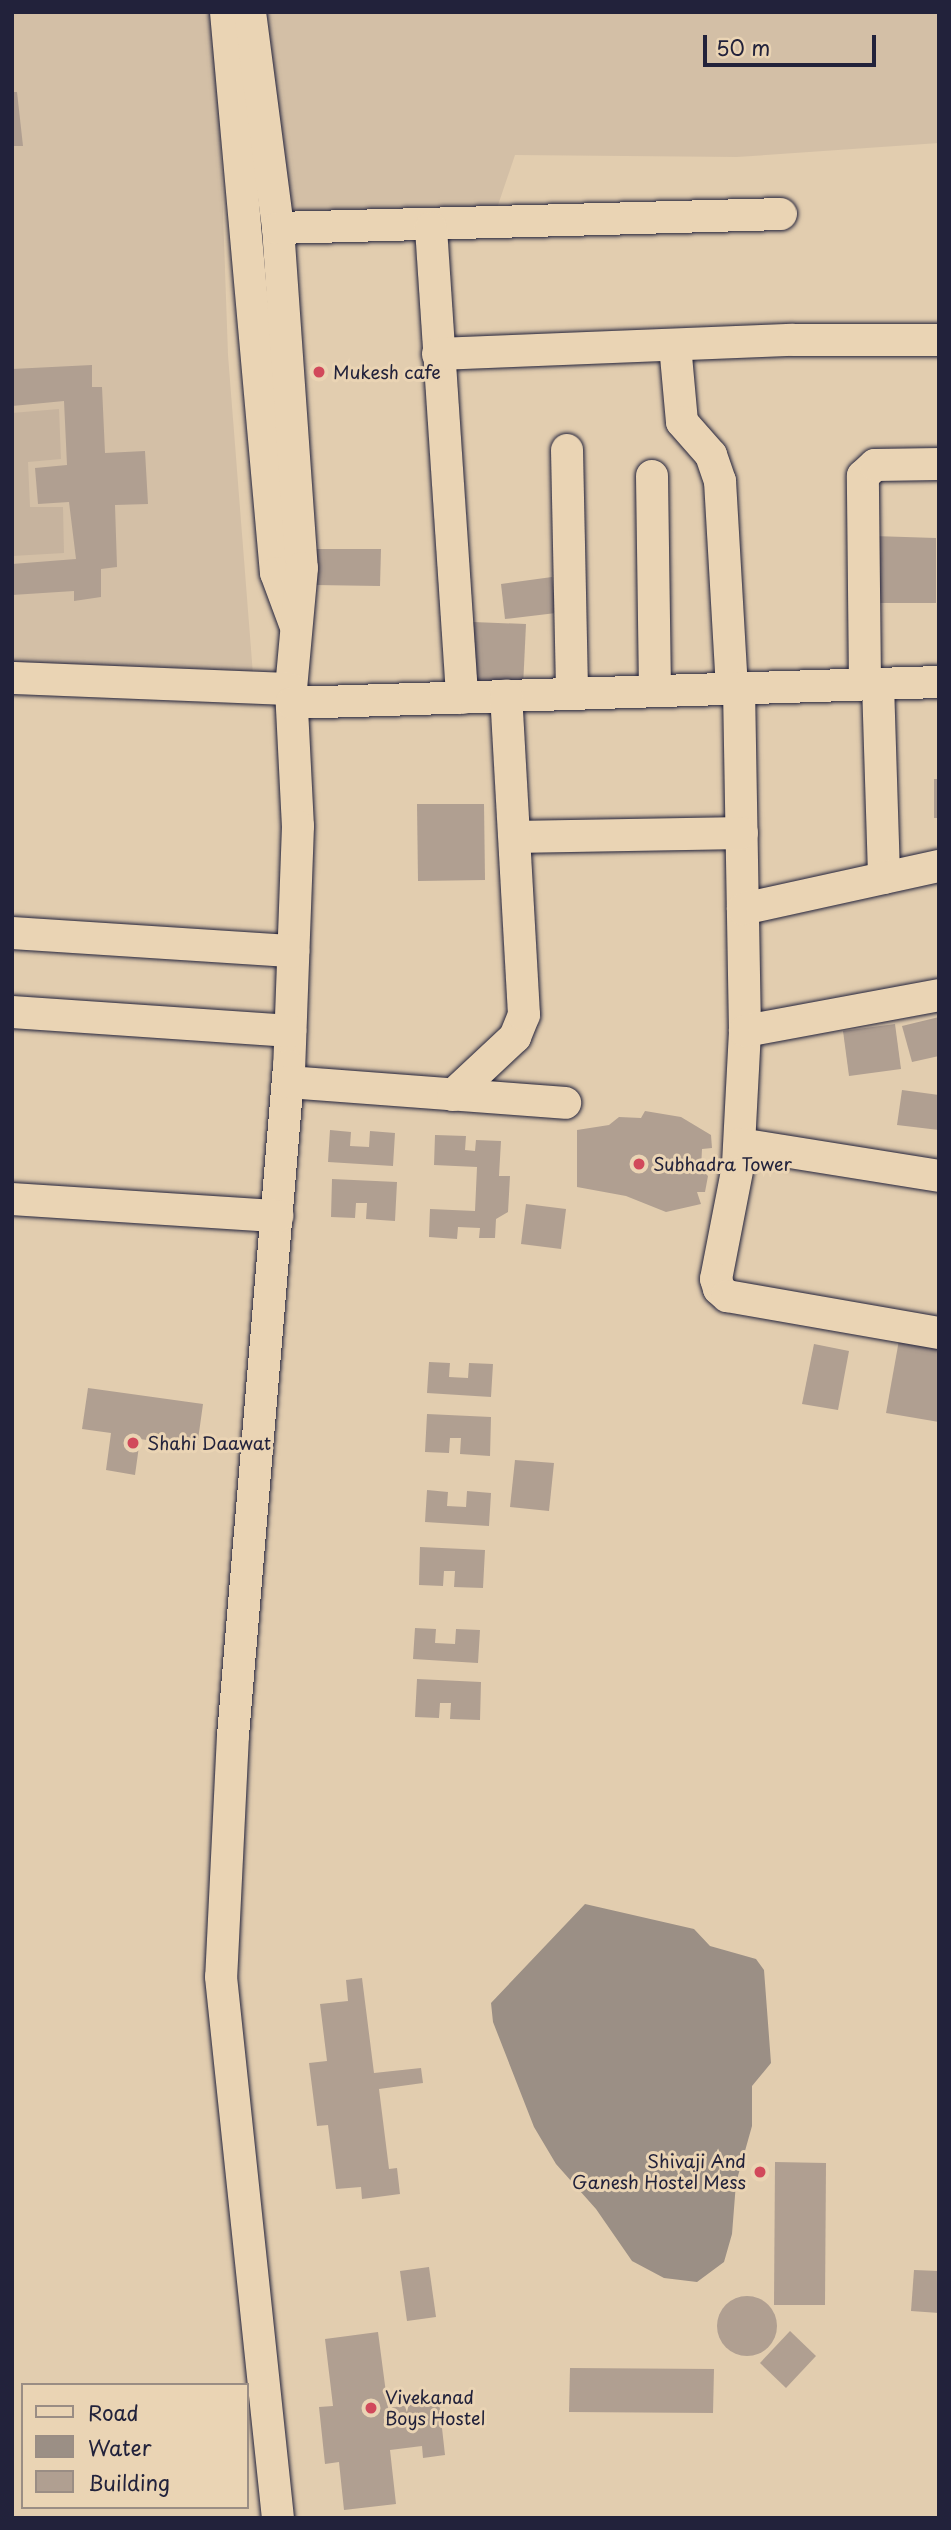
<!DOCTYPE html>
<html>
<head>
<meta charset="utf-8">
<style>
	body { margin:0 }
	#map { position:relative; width:951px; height:2530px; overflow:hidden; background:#e2cdaf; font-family:"Playpen Sans",sans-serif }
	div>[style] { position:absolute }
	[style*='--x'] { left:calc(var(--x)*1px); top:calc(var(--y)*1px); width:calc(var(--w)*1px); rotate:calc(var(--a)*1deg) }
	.built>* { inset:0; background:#d3bfa6 }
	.green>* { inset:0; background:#c6b39e }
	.water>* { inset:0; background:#9b8f85 }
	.building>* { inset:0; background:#b09f91 }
	.round { border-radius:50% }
	.roads { filter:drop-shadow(0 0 2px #22223b) drop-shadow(0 0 2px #22223b) }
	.minor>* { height:32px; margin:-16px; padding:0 16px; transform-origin:16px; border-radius:16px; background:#ead4b4 }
	.dots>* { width:19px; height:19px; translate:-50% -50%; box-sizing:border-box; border:4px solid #ead4b4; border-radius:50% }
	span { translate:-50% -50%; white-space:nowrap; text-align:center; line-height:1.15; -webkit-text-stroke:6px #ead4b4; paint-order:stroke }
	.poi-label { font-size:18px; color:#22223b }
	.left { translate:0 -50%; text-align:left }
	.right { translate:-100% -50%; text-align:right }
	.frame { position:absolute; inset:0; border:14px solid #22223b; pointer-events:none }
	.legend { position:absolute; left:21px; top:2383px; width:228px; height:126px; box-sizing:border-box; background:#ead4b4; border:2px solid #9a8d84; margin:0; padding:9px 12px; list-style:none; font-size:21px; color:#22223b }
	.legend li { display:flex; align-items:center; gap:14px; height:35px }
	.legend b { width:35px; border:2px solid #9a8d84 }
	.scale { position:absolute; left:703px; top:35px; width:173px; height:32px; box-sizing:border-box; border:4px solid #22223b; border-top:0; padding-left:9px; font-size:21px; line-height:24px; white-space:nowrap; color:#22223b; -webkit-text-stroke:5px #ead4b4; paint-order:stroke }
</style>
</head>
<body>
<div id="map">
	<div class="built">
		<i style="clip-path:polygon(12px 12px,216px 12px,228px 355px,255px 700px,12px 692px)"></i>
		<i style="clip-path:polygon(255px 12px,939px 12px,939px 143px,737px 157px,515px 155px,495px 214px,272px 229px)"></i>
	</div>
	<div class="green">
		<i style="clip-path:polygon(59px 409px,61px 459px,28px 462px,30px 507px,63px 507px,64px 553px,12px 556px,12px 413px)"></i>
	</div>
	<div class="water">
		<i style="clip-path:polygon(585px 1904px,694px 1929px,710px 1946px,756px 1959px,764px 1970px,771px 2063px,752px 2086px,752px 2126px,736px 2183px,732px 2234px,724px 2262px,697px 2282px,664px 2278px,632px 2261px,596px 2209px,556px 2164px,534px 2127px,493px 2022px,491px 2003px)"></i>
	</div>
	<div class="building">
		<i style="clip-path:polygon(12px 92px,17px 92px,23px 146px,12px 146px)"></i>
		<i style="clip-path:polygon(92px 365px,92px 387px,102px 387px,105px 453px,145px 451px,148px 504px,115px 505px,117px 567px,101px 569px,101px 597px,74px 601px,74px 591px,12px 595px,12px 564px,76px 559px,69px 502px,38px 504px,35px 468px,67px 465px,64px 401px,12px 406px,12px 369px)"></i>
		<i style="clip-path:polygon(874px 536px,936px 538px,936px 603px,870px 603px)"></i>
		<i style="clip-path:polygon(315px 549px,381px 549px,380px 586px,315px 585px)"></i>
		<i style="clip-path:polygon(552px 577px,556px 613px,505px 619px,501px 584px)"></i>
		<i style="clip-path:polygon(473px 622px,526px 624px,523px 687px,471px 685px)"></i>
		<i style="clip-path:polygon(934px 779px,939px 779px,939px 818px,934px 818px)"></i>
		<i style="clip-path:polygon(417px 804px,484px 804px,485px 880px,418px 881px)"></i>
		<i style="clip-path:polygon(939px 1017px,939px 1056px,912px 1062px,902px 1026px)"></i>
		<i style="clip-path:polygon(895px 1024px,901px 1069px,849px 1076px,843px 1031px)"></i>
		<i style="clip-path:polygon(902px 1090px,939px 1095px,939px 1130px,897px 1125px)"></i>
		<i style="clip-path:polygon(645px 1111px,681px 1117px,711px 1135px,712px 1148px,702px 1149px,701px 1169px,708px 1176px,705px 1192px,697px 1192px,701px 1204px,666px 1212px,626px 1196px,577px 1187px,577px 1130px,609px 1125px,619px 1117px,641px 1118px)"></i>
		<i style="clip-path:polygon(330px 1130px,351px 1132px,350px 1146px,369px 1147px,370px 1131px,395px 1133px,393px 1166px,328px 1162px)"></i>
		<i style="clip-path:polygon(435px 1135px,466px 1136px,465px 1150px,475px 1151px,476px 1140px,501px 1141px,499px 1176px,510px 1176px,508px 1212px,496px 1219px,495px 1238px,479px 1238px,480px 1228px,458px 1227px,457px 1239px,429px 1237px,430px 1209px,475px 1211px,477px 1167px,434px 1165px)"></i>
		<i style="clip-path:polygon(332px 1179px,397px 1182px,395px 1221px,366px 1219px,367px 1203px,356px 1203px,355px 1218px,331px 1217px)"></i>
		<i style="clip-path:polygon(526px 1204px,566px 1209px,561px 1249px,521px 1244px)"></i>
		<i style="clip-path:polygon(899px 1340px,939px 1347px,939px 1422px,886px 1413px)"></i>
		<i style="clip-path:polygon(814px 1344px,849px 1351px,838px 1410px,802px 1404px)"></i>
		<i style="clip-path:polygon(429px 1362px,450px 1363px,449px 1377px,468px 1378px,469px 1363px,493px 1364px,491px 1397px,427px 1393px)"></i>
		<i style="clip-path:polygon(88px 1388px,203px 1404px,197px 1447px,140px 1439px,135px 1475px,106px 1470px,111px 1433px,82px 1429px)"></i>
		<i style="clip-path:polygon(427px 1414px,491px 1417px,490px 1456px,460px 1454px,461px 1438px,450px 1438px,449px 1453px,425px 1452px)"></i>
		<i style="clip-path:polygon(515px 1460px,554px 1463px,549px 1511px,510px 1507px)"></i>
		<i style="clip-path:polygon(427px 1490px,448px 1492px,447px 1506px,466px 1507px,467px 1491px,491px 1493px,489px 1526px,425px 1522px)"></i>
		<i style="clip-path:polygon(420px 1547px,485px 1550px,483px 1588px,454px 1587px,455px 1571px,444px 1571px,443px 1586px,419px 1585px)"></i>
		<i style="clip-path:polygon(415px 1628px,436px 1629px,435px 1643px,455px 1644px,456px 1629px,480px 1630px,478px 1663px,413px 1659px)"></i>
		<i style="clip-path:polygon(417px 1679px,481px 1682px,480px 1720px,450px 1719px,451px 1703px,440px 1703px,439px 1718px,415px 1717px)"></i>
		<i style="clip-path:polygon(362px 1978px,374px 2073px,421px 2068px,423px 2083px,379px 2089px,389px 2169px,397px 2168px,400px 2194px,362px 2199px,361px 2187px,336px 2189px,328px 2125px,317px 2126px,309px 2063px,327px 2061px,320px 2004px,348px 2001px,346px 1980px)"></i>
		<i style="clip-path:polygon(775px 2162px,826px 2163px,825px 2305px,774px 2305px)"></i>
		<i style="clip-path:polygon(429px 2267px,436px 2317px,407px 2321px,400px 2271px)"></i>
		<i style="clip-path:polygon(914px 2270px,939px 2271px,939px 2313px,911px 2311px)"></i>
		<i class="round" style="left:717px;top:2296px;width:60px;height:60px"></i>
		<i style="clip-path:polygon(790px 2331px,816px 2356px,786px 2388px,760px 2363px)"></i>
		<i style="clip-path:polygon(378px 2332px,388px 2408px,439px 2401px,445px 2455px,423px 2458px,422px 2446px,390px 2450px,396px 2504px,344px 2510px,339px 2462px,325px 2464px,319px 2407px,333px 2406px,325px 2339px)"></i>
		<i style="clip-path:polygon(570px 2368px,714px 2369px,713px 2413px,569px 2412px)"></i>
	</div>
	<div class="roads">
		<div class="minor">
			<i style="--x:226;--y:12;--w:563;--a:84.91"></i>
			<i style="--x:276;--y:573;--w:54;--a:69.6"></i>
			<i style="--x:250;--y:12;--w:218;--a:82.6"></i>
			<i style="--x:278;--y:228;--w:341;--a:86"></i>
			<i style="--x:302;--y:568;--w:121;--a:95.2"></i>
			<i style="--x:291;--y:689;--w:137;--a:87.1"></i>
			<i style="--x:298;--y:826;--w:240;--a:92.1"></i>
			<i style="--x:289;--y:1066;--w:671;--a:94.78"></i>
			<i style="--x:233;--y:1735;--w:242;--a:92.8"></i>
			<i style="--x:221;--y:1977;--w:544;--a:83.99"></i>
			<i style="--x:278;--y:228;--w:503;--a:-1.59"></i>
			<i style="--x:431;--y:228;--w:471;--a:86.2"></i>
			<i style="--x:675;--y:345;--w:77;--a:84.8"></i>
			<i style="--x:682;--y:422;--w:44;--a:48.7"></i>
			<i style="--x:711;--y:455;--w:28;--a:71"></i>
			<i style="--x:720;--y:481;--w:208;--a:86.7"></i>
			<i style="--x:438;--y:354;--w:355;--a:-2.3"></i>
			<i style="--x:793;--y:340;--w:146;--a:0"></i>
			<i style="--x:567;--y:450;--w:244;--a:88.8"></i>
			<i style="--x:652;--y:476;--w:215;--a:89.2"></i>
			<i style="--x:12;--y:678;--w:279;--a:2.3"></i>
			<i style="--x:865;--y:684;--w:208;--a:-90.6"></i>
			<i style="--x:863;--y:476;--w:16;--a:-43"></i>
			<i style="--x:875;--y:465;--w:64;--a:-0.9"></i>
			<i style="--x:878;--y:684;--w:194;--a:88.2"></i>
			<i style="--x:739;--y:688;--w:343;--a:89"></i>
			<i style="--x:745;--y:1031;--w:135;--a:93"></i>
			<i style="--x:738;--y:1166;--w:115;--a:101"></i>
			<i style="--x:716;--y:1279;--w:10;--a:73"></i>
			<i style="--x:719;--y:1289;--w:11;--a:41"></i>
			<i style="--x:727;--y:1296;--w:215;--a:9.9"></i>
			<i style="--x:292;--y:703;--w:647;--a:-1.86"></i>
			<i style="--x:515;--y:837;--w:227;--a:-1"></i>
			<i style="--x:743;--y:909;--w:201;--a:-12.4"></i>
			<i style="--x:12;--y:933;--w:282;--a:3.7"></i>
			<i style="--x:12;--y:1012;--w:279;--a:3.9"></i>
			<i style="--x:745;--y:1031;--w:197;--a:-10.5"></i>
			<i style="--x:288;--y:1082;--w:278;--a:4.3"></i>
			<i style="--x:453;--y:1095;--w:85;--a:-43.1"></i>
			<i style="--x:515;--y:1037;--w:24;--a:-68"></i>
			<i style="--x:524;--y:1015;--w:320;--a:-93.2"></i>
			<i style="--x:740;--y:1144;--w:202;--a:9.1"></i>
			<i style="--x:12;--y:1199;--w:266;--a:3.7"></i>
		</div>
	</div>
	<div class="dots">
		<i style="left:319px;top:372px;background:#d1495b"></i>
		<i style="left:639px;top:1164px;background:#d1495b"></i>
		<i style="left:133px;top:1443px;background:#d1495b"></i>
		<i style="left:760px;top:2172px;background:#d1495b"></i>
		<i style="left:371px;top:2408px;background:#d1495b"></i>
	</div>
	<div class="poi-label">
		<span class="left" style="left:333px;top:372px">Mukesh cafe</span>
		<span class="left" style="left:653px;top:1164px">Subhadra Tower</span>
		<span class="left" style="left:147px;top:1443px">Shahi Daawat</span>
		<span class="right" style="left:746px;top:2172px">Shivaji And<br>Ganesh Hostel Mess</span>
		<span class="left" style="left:385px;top:2408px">Vivekanad<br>Boys Hostel</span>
	</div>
	<div class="frame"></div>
	<ul class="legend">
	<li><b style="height:9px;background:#ead4b4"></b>Road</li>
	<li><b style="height:19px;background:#9b8f85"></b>Water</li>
	<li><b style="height:19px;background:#b09f91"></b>Building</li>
	</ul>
	<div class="scale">50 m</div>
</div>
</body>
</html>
